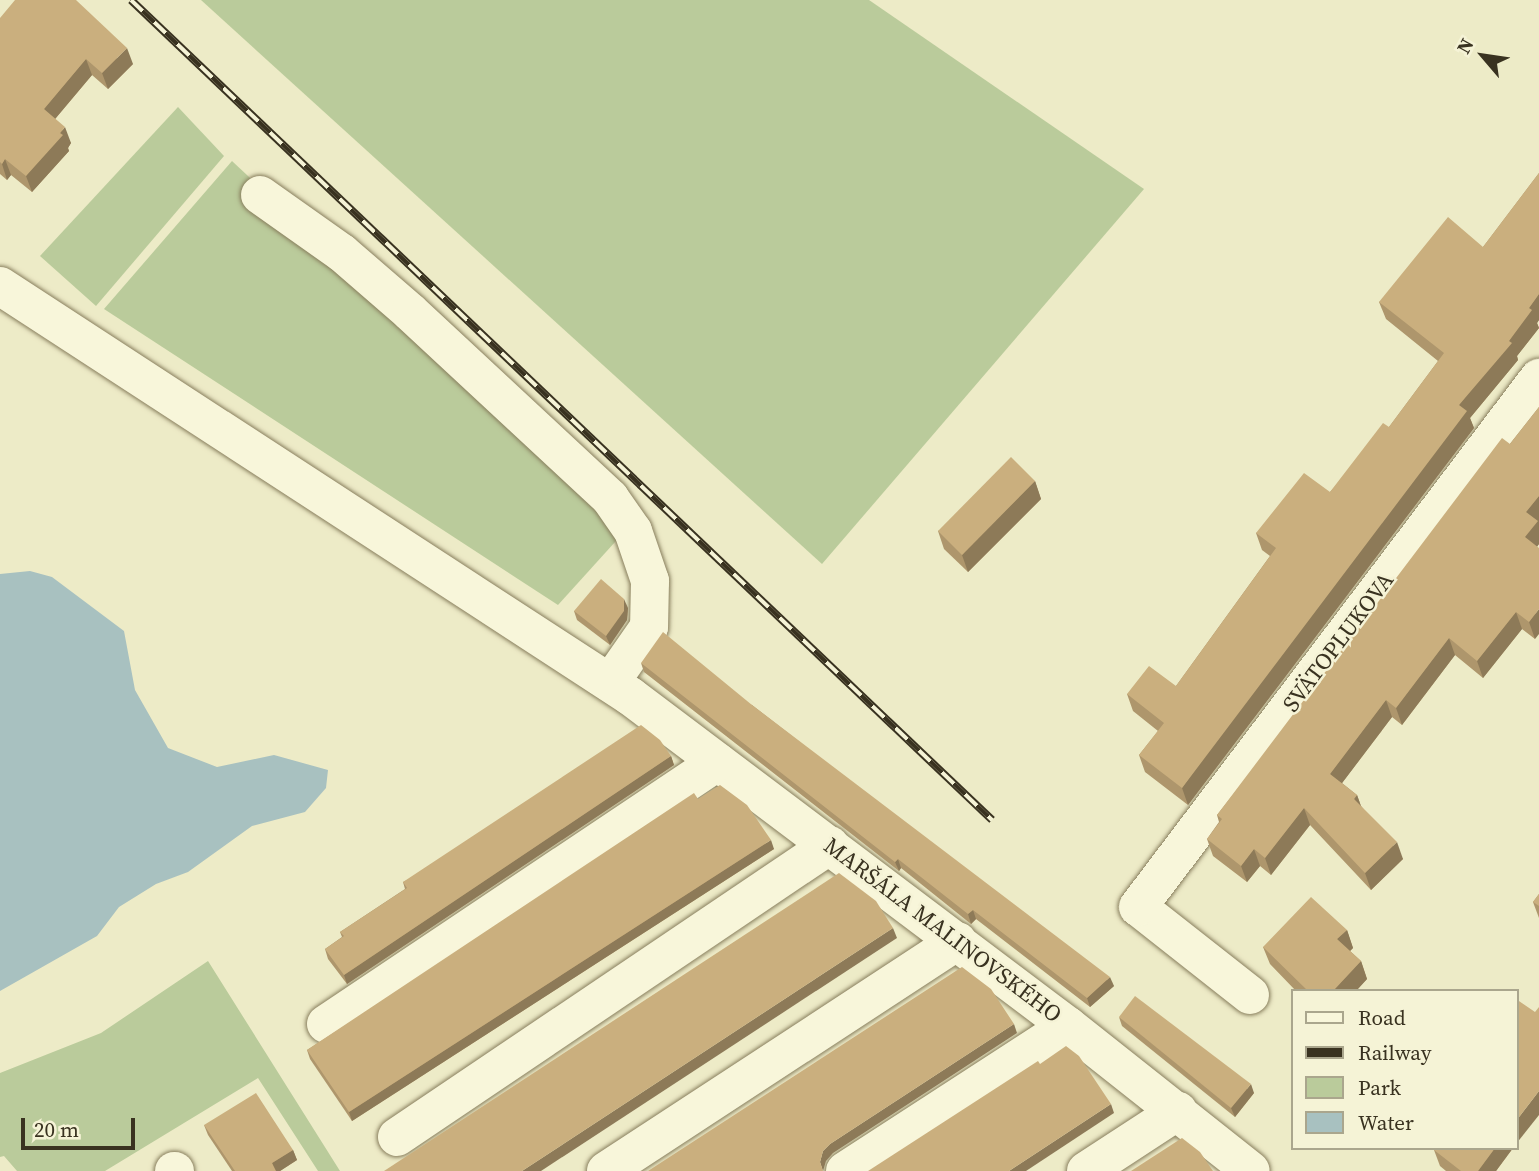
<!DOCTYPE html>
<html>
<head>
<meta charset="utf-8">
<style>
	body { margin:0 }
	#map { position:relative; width:1539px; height:1171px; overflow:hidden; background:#edebc7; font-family:"Source Serif 4",serif }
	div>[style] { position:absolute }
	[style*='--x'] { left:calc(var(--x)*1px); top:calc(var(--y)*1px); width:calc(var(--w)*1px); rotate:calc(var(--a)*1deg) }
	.green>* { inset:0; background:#bacb9b }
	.water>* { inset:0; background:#a8c1c0 }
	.roads { filter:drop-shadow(0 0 2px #887e5d) drop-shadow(0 0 2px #887e5d) }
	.minor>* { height:38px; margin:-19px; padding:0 19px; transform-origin:19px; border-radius:19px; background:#f8f6da }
	.rail>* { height:8px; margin-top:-4px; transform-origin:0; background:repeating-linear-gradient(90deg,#f5f3d6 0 16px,#393220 0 32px); box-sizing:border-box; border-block:2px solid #393220 }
	.wall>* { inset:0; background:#ae966c }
	.shaded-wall>* { inset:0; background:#8d7a58 }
	.building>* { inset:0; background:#caaf7e }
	span { translate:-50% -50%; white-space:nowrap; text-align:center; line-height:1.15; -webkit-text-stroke:5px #f5f3d6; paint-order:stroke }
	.street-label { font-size:23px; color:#393220 }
	.legend { position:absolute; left:1291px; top:989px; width:228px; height:161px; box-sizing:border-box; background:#f5f3d6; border:2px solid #aaa68d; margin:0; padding:9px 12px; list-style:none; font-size:21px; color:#393220 }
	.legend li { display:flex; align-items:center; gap:14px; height:35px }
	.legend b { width:35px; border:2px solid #aaa68d }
	.north { position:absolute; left:1448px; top:21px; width:70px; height:70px; -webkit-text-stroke:5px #f5f3d6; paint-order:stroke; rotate:299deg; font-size:19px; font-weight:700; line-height:28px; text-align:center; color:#393220 }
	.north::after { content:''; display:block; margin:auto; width:24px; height:32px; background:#393220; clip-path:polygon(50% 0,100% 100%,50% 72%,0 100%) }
	.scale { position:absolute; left:21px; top:1118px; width:114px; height:32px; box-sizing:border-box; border:4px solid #393220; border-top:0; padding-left:9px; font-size:21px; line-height:24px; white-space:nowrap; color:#393220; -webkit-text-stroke:5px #f5f3d6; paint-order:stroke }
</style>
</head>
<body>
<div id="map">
	<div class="green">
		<i style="clip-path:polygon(201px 0,869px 0,1144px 189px,822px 564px)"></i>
		<i style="clip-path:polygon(178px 107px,224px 156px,96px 306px,40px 256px)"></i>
		<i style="clip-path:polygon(232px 161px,625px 531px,558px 605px,104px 309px)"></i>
		<i style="clip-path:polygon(208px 961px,340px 1171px,318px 1171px,258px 1078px,105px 1171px,17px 1171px,4px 1156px,0 1157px,0 1073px,101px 1033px)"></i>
	</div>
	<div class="water">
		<i style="clip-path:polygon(30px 571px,52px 577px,124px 631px,135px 690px,168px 748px,217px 767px,274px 755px,328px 770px,326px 788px,305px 812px,252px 826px,188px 872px,156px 884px,119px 907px,97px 936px,0 991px,0 574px)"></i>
	</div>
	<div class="roads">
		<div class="minor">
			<i style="--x:260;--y:195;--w:100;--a:35.3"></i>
			<i style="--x:342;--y:253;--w:90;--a:40.9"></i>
			<i style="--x:410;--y:312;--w:273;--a:42.9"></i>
			<i style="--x:610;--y:498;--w:40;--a:55.1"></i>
			<i style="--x:633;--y:531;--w:53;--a:71.2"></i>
			<i style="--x:650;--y:581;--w:46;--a:91.2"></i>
			<i style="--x:649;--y:627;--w:68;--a:124.9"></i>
			<i style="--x:0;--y:286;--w:752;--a:33.06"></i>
			<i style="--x:630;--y:696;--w:548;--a:37"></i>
			<i style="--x:1068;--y:1026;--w:233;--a:38.4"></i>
			<i style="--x:1250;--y:995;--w:142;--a:-141.8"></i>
			<i style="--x:1138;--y:907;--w:664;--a:-52.84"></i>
			<i style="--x:326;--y:1024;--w:471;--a:-33.8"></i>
			<i style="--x:397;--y:1137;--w:522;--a:-33.99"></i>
			<i style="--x:174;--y:1171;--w:1;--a:0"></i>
			<i style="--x:606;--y:1171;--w:420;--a:-33.2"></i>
			<i style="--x:845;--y:1171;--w:266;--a:-33"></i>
			<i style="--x:1086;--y:1171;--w:110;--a:-33.1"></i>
		</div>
	</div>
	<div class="rail">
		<i style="--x:131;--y:0;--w:1189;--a:43.6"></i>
	</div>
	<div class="wall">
		<i style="clip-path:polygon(0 18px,133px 64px,108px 89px,92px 75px,55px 119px,71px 143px,68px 148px,69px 151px,32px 192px,11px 175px,7px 180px,0 174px)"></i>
		<i style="clip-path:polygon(1539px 173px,1539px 320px,1537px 323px,1539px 328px,1517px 356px,1518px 360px,1470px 418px,1474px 428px,1188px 805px,1145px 772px,1139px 755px,1158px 731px,1133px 711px,1127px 694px,1176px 686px,1270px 556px,1262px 550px,1256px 533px,1330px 492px,1389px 427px,1438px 361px,1386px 319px,1379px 302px,1483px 247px)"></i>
		<i style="clip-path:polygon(1539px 407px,1539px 544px,1537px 547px,1535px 639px,1522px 629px,1483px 678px,1455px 655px,1402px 725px,1392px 717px,1342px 783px,1357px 795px,1361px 806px,1403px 859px,1371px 890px,1310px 825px,1271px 875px,1260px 866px,1247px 882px,1213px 856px,1207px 839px,1219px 822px,1217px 815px)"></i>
		<i style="clip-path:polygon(1035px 481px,1041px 499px,968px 572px,944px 549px,938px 531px)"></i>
		<i style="clip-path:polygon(628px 608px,627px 620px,610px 645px,577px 620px,574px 611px)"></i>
		<i style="clip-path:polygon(641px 663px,752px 705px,1114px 986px,1090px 1007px,976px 919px,971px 924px,901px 868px,899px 871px,644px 672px)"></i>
		<i style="clip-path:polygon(671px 756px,674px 765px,347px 984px,328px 959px,325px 949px,342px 937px,340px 932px,405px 889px,403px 882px)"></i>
		<i style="clip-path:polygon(698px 799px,774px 849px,352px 1121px,310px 1059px,307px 1050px)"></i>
		<i style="clip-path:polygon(1539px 894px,1539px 918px,1533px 902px)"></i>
		<i style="clip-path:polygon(1347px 930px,1353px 948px,1350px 951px,1361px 961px,1367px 979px,1356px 991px,1296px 991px,1270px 964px,1263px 947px)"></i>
		<i style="clip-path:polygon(1119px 1017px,1254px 1093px,1235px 1117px,1122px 1026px)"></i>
		<i style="clip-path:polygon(204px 1125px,293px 1150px,297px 1160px,280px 1171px,232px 1171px,208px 1135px)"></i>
		<i style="clip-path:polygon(1436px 1148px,1513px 1148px,1496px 1171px,1446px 1171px,1440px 1166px,1434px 1150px)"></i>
	</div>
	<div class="shaded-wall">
		<i style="clip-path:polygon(127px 48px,133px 64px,108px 89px,102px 73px)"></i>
		<i style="clip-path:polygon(86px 59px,92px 75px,50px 125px,44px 109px)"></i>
		<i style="clip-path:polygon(65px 127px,71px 143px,68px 148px,69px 151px,32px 192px,26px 176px)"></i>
		<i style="clip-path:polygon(5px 159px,11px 175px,7px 180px,2px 164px)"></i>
		<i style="clip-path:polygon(1539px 294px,1539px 320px,1537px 323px,1539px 328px,1517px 356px,1518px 360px,1470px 418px,1474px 428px,1188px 805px,1182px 788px,1459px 405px,1509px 341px,1529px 308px)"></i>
		<i style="clip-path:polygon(1035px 481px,1041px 499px,968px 572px,962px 555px)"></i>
		<i style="clip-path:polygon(1539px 496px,1539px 544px,1531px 554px,1525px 537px,1526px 512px)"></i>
		<i style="clip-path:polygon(624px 599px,628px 608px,627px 620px,610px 645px,606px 636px)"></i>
		<i style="clip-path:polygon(1539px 609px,1539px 634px,1535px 639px,1529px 622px)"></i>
		<i style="clip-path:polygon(1516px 612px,1522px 629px,1483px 678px,1477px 661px)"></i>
		<i style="clip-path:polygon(1449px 638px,1455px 655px,1402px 725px,1396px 708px)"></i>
		<i style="clip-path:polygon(1386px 700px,1392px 717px,1336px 791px,1330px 774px)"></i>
		<i style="clip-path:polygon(671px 756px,674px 765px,347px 984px,344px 975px)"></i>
		<i style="clip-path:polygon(1357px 795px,1363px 812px,1354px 799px)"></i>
		<i style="clip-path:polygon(1304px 808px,1310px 825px,1271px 875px,1265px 858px)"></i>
		<i style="clip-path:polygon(771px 840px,774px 849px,352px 1121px,349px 1112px)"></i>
		<i style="clip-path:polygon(1397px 842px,1403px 859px,1371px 890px,1365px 873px)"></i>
		<i style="clip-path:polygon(1254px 849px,1260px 866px,1247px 882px,1241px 866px)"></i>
		<i style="clip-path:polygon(898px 859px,901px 868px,899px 871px,895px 862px)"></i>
		<i style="clip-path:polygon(973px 910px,976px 919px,971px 924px,968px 914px)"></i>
		<i style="clip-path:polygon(893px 928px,897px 938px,541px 1171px,522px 1171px)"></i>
		<i style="clip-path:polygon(1347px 930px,1353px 948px,1344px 957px,1337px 939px)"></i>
		<i style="clip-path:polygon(1361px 961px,1367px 979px,1356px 991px,1333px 991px)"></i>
		<i style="clip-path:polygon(1110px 977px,1114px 986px,1090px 1007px,1087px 998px)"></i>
		<i style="clip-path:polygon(1014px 1024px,1017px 1033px,833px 1153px,826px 1161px,823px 1171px,820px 1162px,823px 1151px,830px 1144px)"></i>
		<i style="clip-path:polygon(1251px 1084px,1254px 1093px,1235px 1117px,1231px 1108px)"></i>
		<i style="clip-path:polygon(1539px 1091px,1539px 1115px,1516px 1144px,1516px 1121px)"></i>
		<i style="clip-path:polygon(1111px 1104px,1114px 1113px,1026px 1171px,1009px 1171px)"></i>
		<i style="clip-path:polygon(1495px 1148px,1513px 1148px,1496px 1171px,1478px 1171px)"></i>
		<i style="clip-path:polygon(293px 1150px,297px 1160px,280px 1171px,274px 1171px,272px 1163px)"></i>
	</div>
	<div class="building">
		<i style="clip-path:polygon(15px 0,76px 0,127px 48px,102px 73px,86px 59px,44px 109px,65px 127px,60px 133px,63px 135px,26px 176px,5px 159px,2px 164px,0 162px,0 18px)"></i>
		<i style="clip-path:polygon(1539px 173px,1539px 294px,1529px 308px,1532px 310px,1509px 341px,1512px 343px,1459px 405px,1467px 411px,1182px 788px,1139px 755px,1164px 723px,1127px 694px,1149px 666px,1176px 686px,1276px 548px,1256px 533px,1304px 473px,1330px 492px,1383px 423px,1389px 427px,1444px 353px,1379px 302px,1448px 217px,1483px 247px)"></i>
		<i style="clip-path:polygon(1539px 407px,1539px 496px,1526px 512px,1538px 521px,1525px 537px,1539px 548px,1539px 609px,1529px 622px,1516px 612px,1477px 661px,1449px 638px,1396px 708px,1386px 700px,1330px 774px,1357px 795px,1354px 799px,1397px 842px,1365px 873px,1304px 808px,1265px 858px,1254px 849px,1241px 866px,1207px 839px,1222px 819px,1217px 815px,1502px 438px,1510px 444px)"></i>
		<i style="clip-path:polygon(1011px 457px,1035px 481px,962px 555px,938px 531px)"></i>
		<i style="clip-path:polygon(601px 579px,624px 599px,624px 611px,606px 636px,574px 611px)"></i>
		<i style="clip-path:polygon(663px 632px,752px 705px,1110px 977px,1087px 998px,973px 910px,968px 914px,898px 859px,895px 862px,641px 663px)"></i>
		<i style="clip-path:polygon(641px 725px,660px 740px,671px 756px,344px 975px,325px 949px,344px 936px,340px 932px,407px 888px,403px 882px)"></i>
		<i style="clip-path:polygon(720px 785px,747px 805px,771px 840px,349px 1112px,307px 1050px,694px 793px,698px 799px)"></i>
		<i style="clip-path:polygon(839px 873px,876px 901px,893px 928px,522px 1171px,384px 1171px)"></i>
		<i style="clip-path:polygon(1539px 894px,1539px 906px,1533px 902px)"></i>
		<i style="clip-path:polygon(1311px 897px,1347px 930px,1337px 939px,1361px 961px,1333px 991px,1308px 991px,1263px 947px)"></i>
		<i style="clip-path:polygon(962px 967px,991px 989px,1014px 1024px,830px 1144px,823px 1151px,820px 1162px,823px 1171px,648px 1171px)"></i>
		<i style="clip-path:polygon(1135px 996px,1251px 1084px,1231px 1108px,1119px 1017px)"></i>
		<i style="clip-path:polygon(1516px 999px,1535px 1012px,1539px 1007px,1539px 1091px,1516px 1121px)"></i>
		<i style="clip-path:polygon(1066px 1046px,1079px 1056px,1111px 1104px,1009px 1171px,868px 1171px,1038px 1061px,1040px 1064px)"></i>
		<i style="clip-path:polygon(256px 1093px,293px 1150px,272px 1163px,276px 1171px,235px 1171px,204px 1125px)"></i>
		<i style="clip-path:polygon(1182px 1138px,1200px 1152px,1213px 1171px,1131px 1171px)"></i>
		<i style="clip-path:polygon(1436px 1148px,1495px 1148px,1478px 1171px,1461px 1171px,1434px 1150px)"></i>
	</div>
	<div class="street-label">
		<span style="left:1338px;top:642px;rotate:-53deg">SVÄTOPLUKOVA</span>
		<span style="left:943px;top:930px;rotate:37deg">MARŠÁLA MALINOVSKÉHO</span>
	</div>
	<ul class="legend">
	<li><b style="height:9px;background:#f8f6da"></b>Road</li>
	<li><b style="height:9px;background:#393220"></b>Railway</li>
	<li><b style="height:19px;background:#bacb9b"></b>Park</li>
	<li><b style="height:19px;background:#a8c1c0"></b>Water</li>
	</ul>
	<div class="north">N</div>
	<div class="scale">20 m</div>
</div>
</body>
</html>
